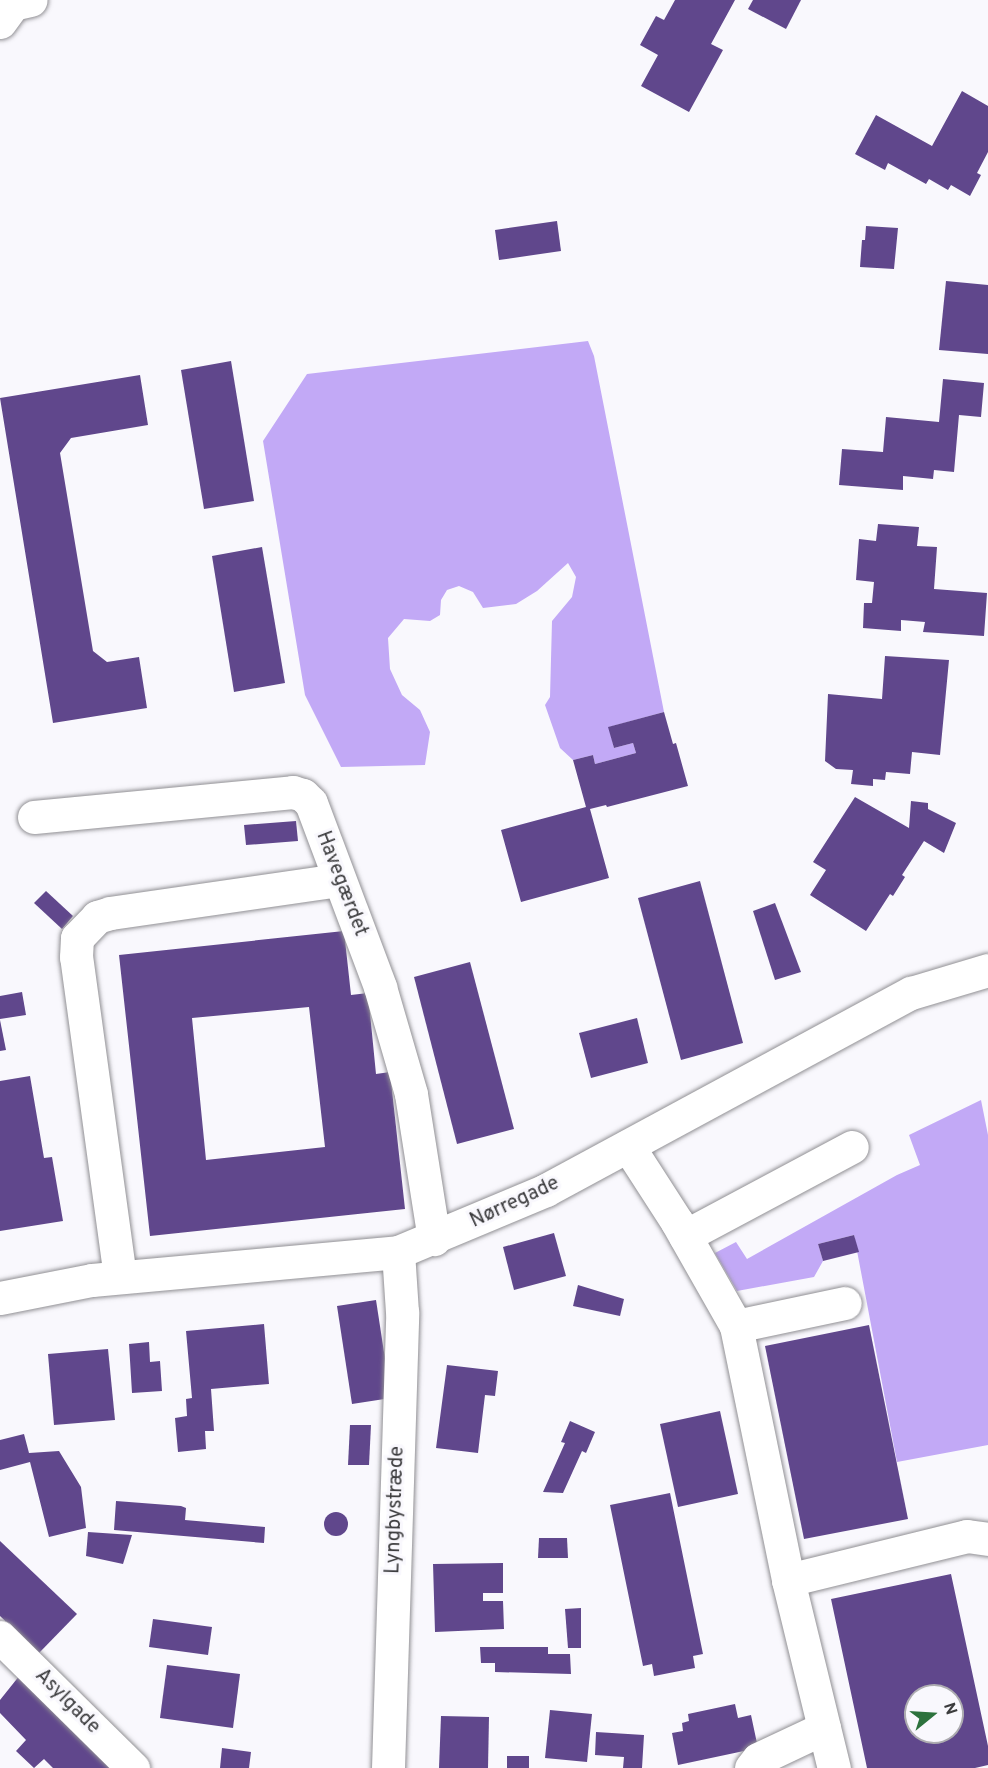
<!DOCTYPE html>
<html>
<head>
<meta charset="utf-8">
<style>
	body { margin:0 }
	#map { position:relative; width:988px; height:1768px; overflow:hidden; background:#f9f8fd; font-family:Overpass,sans-serif }
	div>[style] { position:absolute }
	[style*='--x'] { left:calc(var(--x)*1px); top:calc(var(--y)*1px); width:calc(var(--w)*1px); rotate:calc(var(--a)*1deg) }
	.forest>* { inset:0; background:#c2a9f6 }
	.building>* { inset:0; background:#60478c }
	.round { border-radius:50% }
	.roads { filter:drop-shadow(0 0 2px #919094) drop-shadow(0 0 2px #919094) }
	.minor>* { height:33px; margin:-16.5px; padding:0 16.5px; transform-origin:16.5px; border-radius:16.5px; background:#fff }
	span { translate:-50% -50%; white-space:nowrap; text-align:center; line-height:1.15; -webkit-text-stroke:6px #f9f8fd; paint-order:stroke }
	.street-label { font-size:20px; color:#3b3b3d }
	.north { position:absolute; left:904px; top:1684px; width:60px; height:60px; box-sizing:border-box; background:#f9f8fd; border:2px solid #adacb0; border-radius:50%; rotate:72deg; font-size:16px; font-weight:700; line-height:24px; text-align:center; color:#3b3b3d }
	.north::after { content:''; display:block; margin:auto; width:21px; height:27px; background:#2d723d; clip-path:polygon(50% 0,100% 100%,50% 72%,0 100%) }
</style>
</head>
<body>
<div id="map">
	<div class="forest">
		<i style="clip-path:polygon(588px 341px,594px 356px,664px 712px,609px 727px,614px 748px,633px 743px,636px 753px,595px 764px,593px 755px,573px 760px,560px 748px,545px 705px,550px 697px,552px 621px,572px 597px,576px 577px,568px 563px,537px 591px,516px 604px,483px 608px,473px 592px,459px 586px,447px 590px,441px 600px,440px 615px,430px 621px,404px 619px,388px 638px,390px 669px,402px 695px,420px 710px,430px 732px,425px 765px,341px 767px,305px 695px,263px 441px,307px 374px)"></i>
		<i style="clip-path:polygon(981px 1100px,988px 1135px,988px 1445px,897px 1462px,854px 1235px,818px 1244px,823px 1261px,814px 1277px,737px 1291px,715px 1253px,736px 1242px,747px 1259px,897px 1175px,920px 1165px,909px 1135px)"></i>
	</div>
	<div class="building">
		<i style="clip-path:polygon(675px 0,735px 0,711px 44px,723px 50px,689px 112px,641px 86px,658px 55px,640px 45px,656px 16px,664px 20px)"></i>
		<i style="clip-path:polygon(753px 0,801px 0,786px 29px,748px 9px)"></i>
		<i style="clip-path:polygon(962px 91px,988px 106px,988px 152px,977px 173px,981px 175px,970px 196px,951px 185px,948px 190px,929px 179px,926px 184px,888px 163px,885px 170px,855px 154px,876px 115px,932px 146px)"></i>
		<i style="clip-path:polygon(557px 221px,561px 251px,499px 260px,495px 230px)"></i>
		<i style="clip-path:polygon(866px 226px,898px 228px,894px 269px,860px 267px,862px 240px,865px 240px)"></i>
		<i style="clip-path:polygon(946px 281px,988px 285px,988px 354px,939px 350px)"></i>
		<i style="clip-path:polygon(231px 361px,254px 501px,204px 509px,181px 370px)"></i>
		<i style="clip-path:polygon(140px 375px,148px 425px,71px 438px,60px 453px,93px 651px,107px 662px,139px 657px,147px 708px,53px 723px,0 398px)"></i>
		<i style="clip-path:polygon(943px 379px,984px 383px,981px 417px,959px 415px,954px 472px,934px 470px,933px 479px,903px 476px,903px 490px,839px 485px,842px 449px,883px 452px,886px 417px,939px 422px)"></i>
		<i style="clip-path:polygon(878px 524px,919px 527px,917px 546px,937px 547px,934px 589px,987px 593px,984px 636px,923px 632px,925px 622px,901px 620px,901px 631px,863px 628px,864px 603px,872px 603px,874px 582px,856px 580px,859px 539px,876px 541px)"></i>
		<i style="clip-path:polygon(262px 547px,285px 683px,234px 692px,212px 556px)"></i>
		<i style="clip-path:polygon(885px 656px,949px 660px,940px 755px,912px 752px,910px 774px,886px 772px,885px 780px,873px 779px,873px 786px,851px 784px,853px 770px,836px 769px,825px 761px,828px 694px,882px 699px)"></i>
		<i style="clip-path:polygon(664px 712px,673px 744px,676px 743px,688px 786px,607px 807px,606px 805px,590px 809px,609px 878px,521px 902px,501px 830px,586px 807px,573px 760px,593px 755px,595px 764px,636px 753px,633px 743px,614px 748px,608px 727px)"></i>
		<i style="clip-path:polygon(855px 797px,909px 828px,911px 801px,928px 803px,928px 809px,956px 823px,944px 853px,924px 841px,902px 875px,905px 877px,893px 896px,890px 894px,866px 931px,810px 895px,826px 870px,813px 862px)"></i>
		<i style="clip-path:polygon(296px 821px,298px 841px,246px 845px,244px 825px)"></i>
		<i style="clip-path:polygon(700px 881px,743px 1043px,681px 1060px,638px 898px)"></i>
		<i style="clip-path:polygon(46px 891px,73px 916px,62px 929px,34px 903px)"></i>
		<i style="clip-path:polygon(775px 903px,801px 972px,775px 980px,753px 911px)"></i>
		<i style="clip-path:polygon(evenodd,344px 931px,351px 995px,368px 993px,376px 1074px,390px 1072px,405px 1209px,150px 1236px,119px 955px,344px 931px,309px 1007px,325px 1147px,206px 1160px,192px 1018px,309px 1007px)"></i>
		<i style="clip-path:polygon(470px 962px,514px 1129px,457px 1144px,414px 977px)"></i>
		<i style="clip-path:polygon(22px 992px,26px 1015px,0 1019px,0 996px)"></i>
		<i style="clip-path:polygon(637px 1018px,648px 1063px,591px 1078px,579px 1033px)"></i>
		<i style="clip-path:polygon(0 1020px,6px 1050px,0 1051px)"></i>
		<i style="clip-path:polygon(30px 1076px,44px 1158px,52px 1157px,63px 1221px,0 1231px,0 1081px)"></i>
		<i style="clip-path:polygon(554px 1233px,566px 1276px,514px 1290px,503px 1247px)"></i>
		<i style="clip-path:polygon(854px 1235px,859px 1252px,823px 1261px,818px 1244px)"></i>
		<i style="clip-path:polygon(578px 1285px,624px 1299px,620px 1316px,573px 1306px)"></i>
		<i style="clip-path:polygon(376px 1300px,391px 1398px,352px 1404px,337px 1306px)"></i>
		<i style="clip-path:polygon(264px 1324px,269px 1384px,211px 1389px,214px 1431px,205px 1431px,206px 1449px,178px 1452px,175px 1418px,187px 1416px,186px 1399px,192px 1398px,186px 1331px)"></i>
		<i style="clip-path:polygon(869px 1325px,908px 1519px,804px 1539px,765px 1346px)"></i>
		<i style="clip-path:polygon(149px 1342px,150px 1362px,160px 1361px,162px 1391px,132px 1393px,129px 1344px)"></i>
		<i style="clip-path:polygon(108px 1349px,115px 1420px,54px 1425px,48px 1354px)"></i>
		<i style="clip-path:polygon(447px 1365px,498px 1371px,495px 1396px,485px 1395px,478px 1453px,436px 1448px)"></i>
		<i style="clip-path:polygon(720px 1411px,738px 1494px,678px 1507px,660px 1424px)"></i>
		<i style="clip-path:polygon(570px 1421px,595px 1432px,586px 1453px,582px 1451px,563px 1493px,543px 1492px,565px 1443px,561px 1442px)"></i>
		<i style="clip-path:polygon(350px 1425px,371px 1425px,369px 1465px,348px 1465px)"></i>
		<i style="clip-path:polygon(24px 1434px,29px 1453px,59px 1451px,81px 1487px,86px 1528px,49px 1537px,30px 1462px,0 1470px,0 1440px)"></i>
		<i style="clip-path:polygon(670px 1493px,703px 1654px,693px 1656px,695px 1668px,654px 1676px,652px 1664px,643px 1666px,610px 1505px)"></i>
		<i style="clip-path:polygon(116px 1501px,181px 1506px,186px 1508px,185px 1520px,265px 1527px,264px 1543px,114px 1530px)"></i>
		<i class="round" style="left:324px;top:1512px;width:24px;height:24px"></i>
		<i style="clip-path:polygon(88px 1532px,132px 1535px,123px 1564px,86px 1556px)"></i>
		<i style="clip-path:polygon(539px 1538px,567px 1538px,568px 1558px,538px 1558px)"></i>
		<i style="clip-path:polygon(0 1541px,77px 1614px,39px 1653px,0 1616px)"></i>
		<i style="clip-path:polygon(503px 1563px,503px 1593px,483px 1593px,483px 1601px,503px 1601px,504px 1629px,435px 1632px,433px 1564px)"></i>
		<i style="clip-path:polygon(evenodd,951px 1574px,988px 1746px,988px 1765px,975px 1768px,867px 1768px,831px 1599px,951px 1574px,916px 1696px,952px 1696px,952px 1732px,916px 1732px,916px 1696px)"></i>
		<i style="clip-path:polygon(581px 1608px,581px 1648px,568px 1648px,565px 1609px)"></i>
		<i style="clip-path:polygon(153px 1619px,212px 1627px,208px 1655px,149px 1647px)"></i>
		<i style="clip-path:polygon(480px 1647px,548px 1647px,548px 1654px,570px 1654px,571px 1674px,495px 1672px,495px 1663px,481px 1663px)"></i>
		<i style="clip-path:polygon(167px 1665px,240px 1674px,233px 1728px,160px 1718px)"></i>
		<i style="clip-path:polygon(20px 1675px,112px 1768px,53px 1768px,44px 1759px,34px 1768px,16px 1751px,26px 1740px,0 1713px,0 1700px)"></i>
		<i style="clip-path:polygon(735px 1704px,738px 1718px,751px 1715px,758px 1748px,678px 1765px,672px 1733px,683px 1731px,682px 1723px,689px 1721px,688px 1714px)"></i>
		<i style="clip-path:polygon(550px 1710px,592px 1714px,587px 1762px,545px 1758px)"></i>
		<i style="clip-path:polygon(441px 1716px,489px 1717px,488px 1768px,439px 1768px)"></i>
		<i style="clip-path:polygon(596px 1732px,644px 1735px,642px 1768px,623px 1768px,624px 1757px,595px 1755px)"></i>
		<i style="clip-path:polygon(222px 1748px,251px 1752px,249px 1768px,220px 1768px)"></i>
		<i style="clip-path:polygon(507px 1756px,529px 1756px,529px 1768px,507px 1768px)"></i>
	</div>
	<div class="roads">
		<div class="minor">
			<i style="--x:0;--y:22;--w:22;--a:-54"></i>
			<i style="--x:13;--y:4;--w:18;--a:-13"></i>
			<i style="--x:34;--y:817;--w:260;--a:-5.5"></i>
			<i style="--x:293;--y:792;--w:10;--a:17"></i>
			<i style="--x:303;--y:795;--w:11;--a:45"></i>
			<i style="--x:311;--y:803;--w:197;--a:69.4"></i>
			<i style="--x:380;--y:987;--w:111;--a:73.8"></i>
			<i style="--x:411;--y:1094;--w:147;--a:81"></i>
			<i style="--x:628;--y:1146;--w:90;--a:57.2"></i>
			<i style="--x:677;--y:1222;--w:120;--a:60.4"></i>
			<i style="--x:736;--y:1326;--w:259;--a:78.4"></i>
			<i style="--x:788;--y:1580;--w:194;--a:76.3"></i>
			<i style="--x:685;--y:1236;--w:189;--a:-28.1"></i>
			<i style="--x:120;--y:1277;--w:323;--a:-97.8"></i>
			<i style="--x:76;--y:957;--w:19;--a:-87"></i>
			<i style="--x:77;--y:938;--w:29;--a:-46"></i>
			<i style="--x:97;--y:917;--w:14;--a:-17"></i>
			<i style="--x:110;--y:913;--w:231;--a:-8.2"></i>
			<i style="--x:0;--y:1298;--w:94;--a:-11.1"></i>
			<i style="--x:92;--y:1280;--w:307;--a:-5.2"></i>
			<i style="--x:398;--y:1252;--w:160;--a:-22.7"></i>
			<i style="--x:546;--y:1190;--w:415;--a:-28.4"></i>
			<i style="--x:911;--y:993;--w:80;--a:-16.6"></i>
			<i style="--x:736;--y:1326;--w:111;--a:-11.9"></i>
			<i style="--x:788;--y:1580;--w:184;--a:-13.8"></i>
			<i style="--x:967;--y:1536;--w:21;--a:8"></i>
			<i style="--x:0;--y:1637;--w:187;--a:44.6"></i>
			<i style="--x:388;--y:1768;--w:456;--a:-88.2"></i>
			<i style="--x:402;--y:1312;--w:60;--a:-93.8"></i>
			<i style="--x:751;--y:1768;--w:11;--a:-52"></i>
			<i style="--x:758;--y:1759;--w:73;--a:-25.2"></i>
		</div>
	</div>
	<div class="street-label">
		<span style="left:341px;top:884px;rotate:69deg">Havegærdet</span>
		<span style="left:515px;top:1203px;rotate:-25deg">Nørregade</span>
		<span style="left:396px;top:1510px;rotate:-88deg">Lyngbystræde</span>
		<span style="left:67px;top:1702px;rotate:45deg">Asylgade</span>
	</div>
	<div class="north">N</div>
</div>
</body>
</html>
